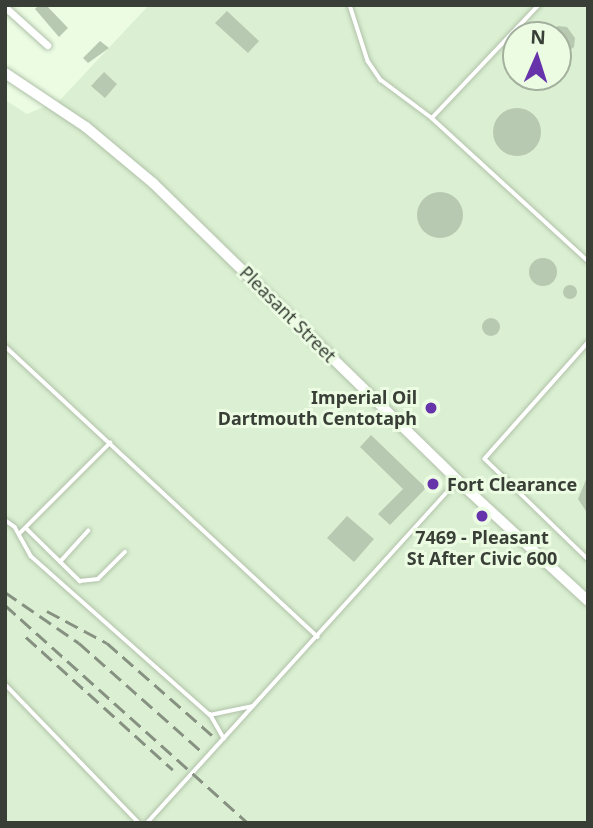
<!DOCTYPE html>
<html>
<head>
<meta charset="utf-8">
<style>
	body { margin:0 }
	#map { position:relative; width:593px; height:828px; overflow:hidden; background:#ebfce3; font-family:"Noto Sans",sans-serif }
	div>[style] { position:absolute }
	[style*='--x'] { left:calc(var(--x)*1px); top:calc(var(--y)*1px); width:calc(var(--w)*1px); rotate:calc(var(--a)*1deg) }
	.built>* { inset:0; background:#dbf0d2 }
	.building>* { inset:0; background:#b8c9b1 }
	.round { border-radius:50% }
	.roads { filter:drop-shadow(0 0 2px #b0c1a9) drop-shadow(0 0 2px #b0c1a9) }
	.service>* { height:3.5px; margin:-1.75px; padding:0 1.75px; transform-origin:1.75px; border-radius:1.75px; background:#fff }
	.minor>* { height:7px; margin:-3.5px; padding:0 3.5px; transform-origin:3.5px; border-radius:3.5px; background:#fff }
	.secondary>* { height:10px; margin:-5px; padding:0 5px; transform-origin:5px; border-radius:5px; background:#fff }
	.rail>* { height:2.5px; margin-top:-1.25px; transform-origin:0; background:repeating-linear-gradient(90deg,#869181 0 14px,transparent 0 21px) }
	.dots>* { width:19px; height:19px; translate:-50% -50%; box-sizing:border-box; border:4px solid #ebfce3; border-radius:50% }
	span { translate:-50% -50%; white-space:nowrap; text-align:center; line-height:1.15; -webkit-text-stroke:6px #ebfce3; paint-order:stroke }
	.street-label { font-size:18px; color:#393f36 }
	.poi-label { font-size:18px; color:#393f36; font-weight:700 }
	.right { translate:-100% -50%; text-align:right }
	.left { translate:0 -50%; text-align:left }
	.frame { position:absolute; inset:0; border:7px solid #393f36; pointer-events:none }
	.north { position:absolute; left:502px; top:21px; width:70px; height:70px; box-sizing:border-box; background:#ebfce3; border:2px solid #a4b09e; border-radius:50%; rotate:3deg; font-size:19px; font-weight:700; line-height:28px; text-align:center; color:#393f36 }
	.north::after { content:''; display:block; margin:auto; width:24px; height:32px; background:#6733aa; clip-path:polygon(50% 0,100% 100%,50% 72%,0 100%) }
</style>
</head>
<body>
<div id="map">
	<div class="built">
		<i style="clip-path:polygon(evenodd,149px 5px,588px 5px,588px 823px,5px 823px,5px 100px,27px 114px,60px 100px,149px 5px,516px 35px,558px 35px,558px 77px,516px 77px,516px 35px)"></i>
	</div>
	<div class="building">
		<i style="clip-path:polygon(39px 5px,46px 5px,68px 28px,59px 37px,35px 9px)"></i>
		<i style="clip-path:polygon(227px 11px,259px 41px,248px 53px,215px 23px)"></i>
		<i style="clip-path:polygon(558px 26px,567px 27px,575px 38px,574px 47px,562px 55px,558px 55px,558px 35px,544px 35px)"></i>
		<i style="clip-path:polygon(100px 41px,109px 48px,88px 63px,83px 58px)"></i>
		<i style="clip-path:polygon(104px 72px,117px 84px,105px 98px,91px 86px)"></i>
		<i class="round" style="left:493px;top:108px;width:48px;height:48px"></i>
		<i class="round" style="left:417px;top:192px;width:46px;height:46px"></i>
		<i class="round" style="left:529px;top:258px;width:28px;height:28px"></i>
		<i class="round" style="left:563px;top:285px;width:14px;height:14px"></i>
		<i class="round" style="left:482px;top:318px;width:18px;height:18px"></i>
		<i style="clip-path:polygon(371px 435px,426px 488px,390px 525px,378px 514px,403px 489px,360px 447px)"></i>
		<i style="clip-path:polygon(588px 475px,588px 514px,578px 499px)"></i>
		<i style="clip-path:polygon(347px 516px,374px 539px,354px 562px,327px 538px)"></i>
	</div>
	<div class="roads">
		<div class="service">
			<i style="--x:350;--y:5;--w:59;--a:72.2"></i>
			<i style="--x:368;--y:61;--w:23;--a:56"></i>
			<i style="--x:381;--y:80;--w:64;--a:36.7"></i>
			<i style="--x:432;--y:118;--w:212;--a:42.5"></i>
			<i style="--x:432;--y:118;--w:156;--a:-46.6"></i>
			<i style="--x:588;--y:343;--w:155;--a:131.6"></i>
			<i style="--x:485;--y:459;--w:144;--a:44.2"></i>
			<i style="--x:5;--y:346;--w:427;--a:42.9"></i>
			<i style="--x:5;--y:520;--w:12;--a:35"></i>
			<i style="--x:15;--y:527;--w:33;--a:61"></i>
			<i style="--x:31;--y:556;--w:239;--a:41.6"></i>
			<i style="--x:26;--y:528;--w:76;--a:44.5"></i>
			<i style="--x:80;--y:581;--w:18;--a:-6"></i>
			<i style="--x:98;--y:579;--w:38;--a:-45"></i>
			<i style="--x:19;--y:534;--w:129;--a:-45"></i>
			<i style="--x:60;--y:562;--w:42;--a:-47.9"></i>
			<i style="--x:5;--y:684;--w:193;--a:46"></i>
			<i style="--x:224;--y:739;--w:28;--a:-120"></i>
			<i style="--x:210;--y:715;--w:44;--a:-11.8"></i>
			<i style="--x:147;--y:823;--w:460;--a:-47.8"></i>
		</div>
		<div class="minor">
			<i style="--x:5;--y:7;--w:57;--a:42.1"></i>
		</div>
		<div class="secondary">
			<i style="--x:5;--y:73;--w:97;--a:33.7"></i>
			<i style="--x:86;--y:127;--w:87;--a:39.9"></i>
			<i style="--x:153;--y:183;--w:425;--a:44.3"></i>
			<i style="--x:457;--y:480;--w:178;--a:42.7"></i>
		</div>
	</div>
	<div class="rail">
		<i style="--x:5;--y:592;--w:90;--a:34.6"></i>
		<i style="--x:79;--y:643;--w:164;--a:41.5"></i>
		<i style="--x:5;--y:605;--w:326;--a:41.9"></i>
		<i style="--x:47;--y:611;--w:68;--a:28.1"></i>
		<i style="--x:107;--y:643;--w:144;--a:41.3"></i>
		<i style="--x:26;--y:637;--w:198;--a:42.1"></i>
	</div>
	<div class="dots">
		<i style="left:431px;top:408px;background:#6733aa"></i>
		<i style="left:433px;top:484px;background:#6733aa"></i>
		<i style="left:482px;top:516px;background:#6733aa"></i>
	</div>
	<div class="street-label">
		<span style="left:288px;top:314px;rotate:45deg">Pleasant Street</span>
	</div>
	<div class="poi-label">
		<span class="right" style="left:417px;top:408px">Imperial Oil<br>Dartmouth Centotaph</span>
		<span class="left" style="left:447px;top:484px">Fort Clearance</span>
		<span style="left:482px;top:548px">7469 - Pleasant<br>St After Civic 600</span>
	</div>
	<div class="frame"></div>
	<div class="north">N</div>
</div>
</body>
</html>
